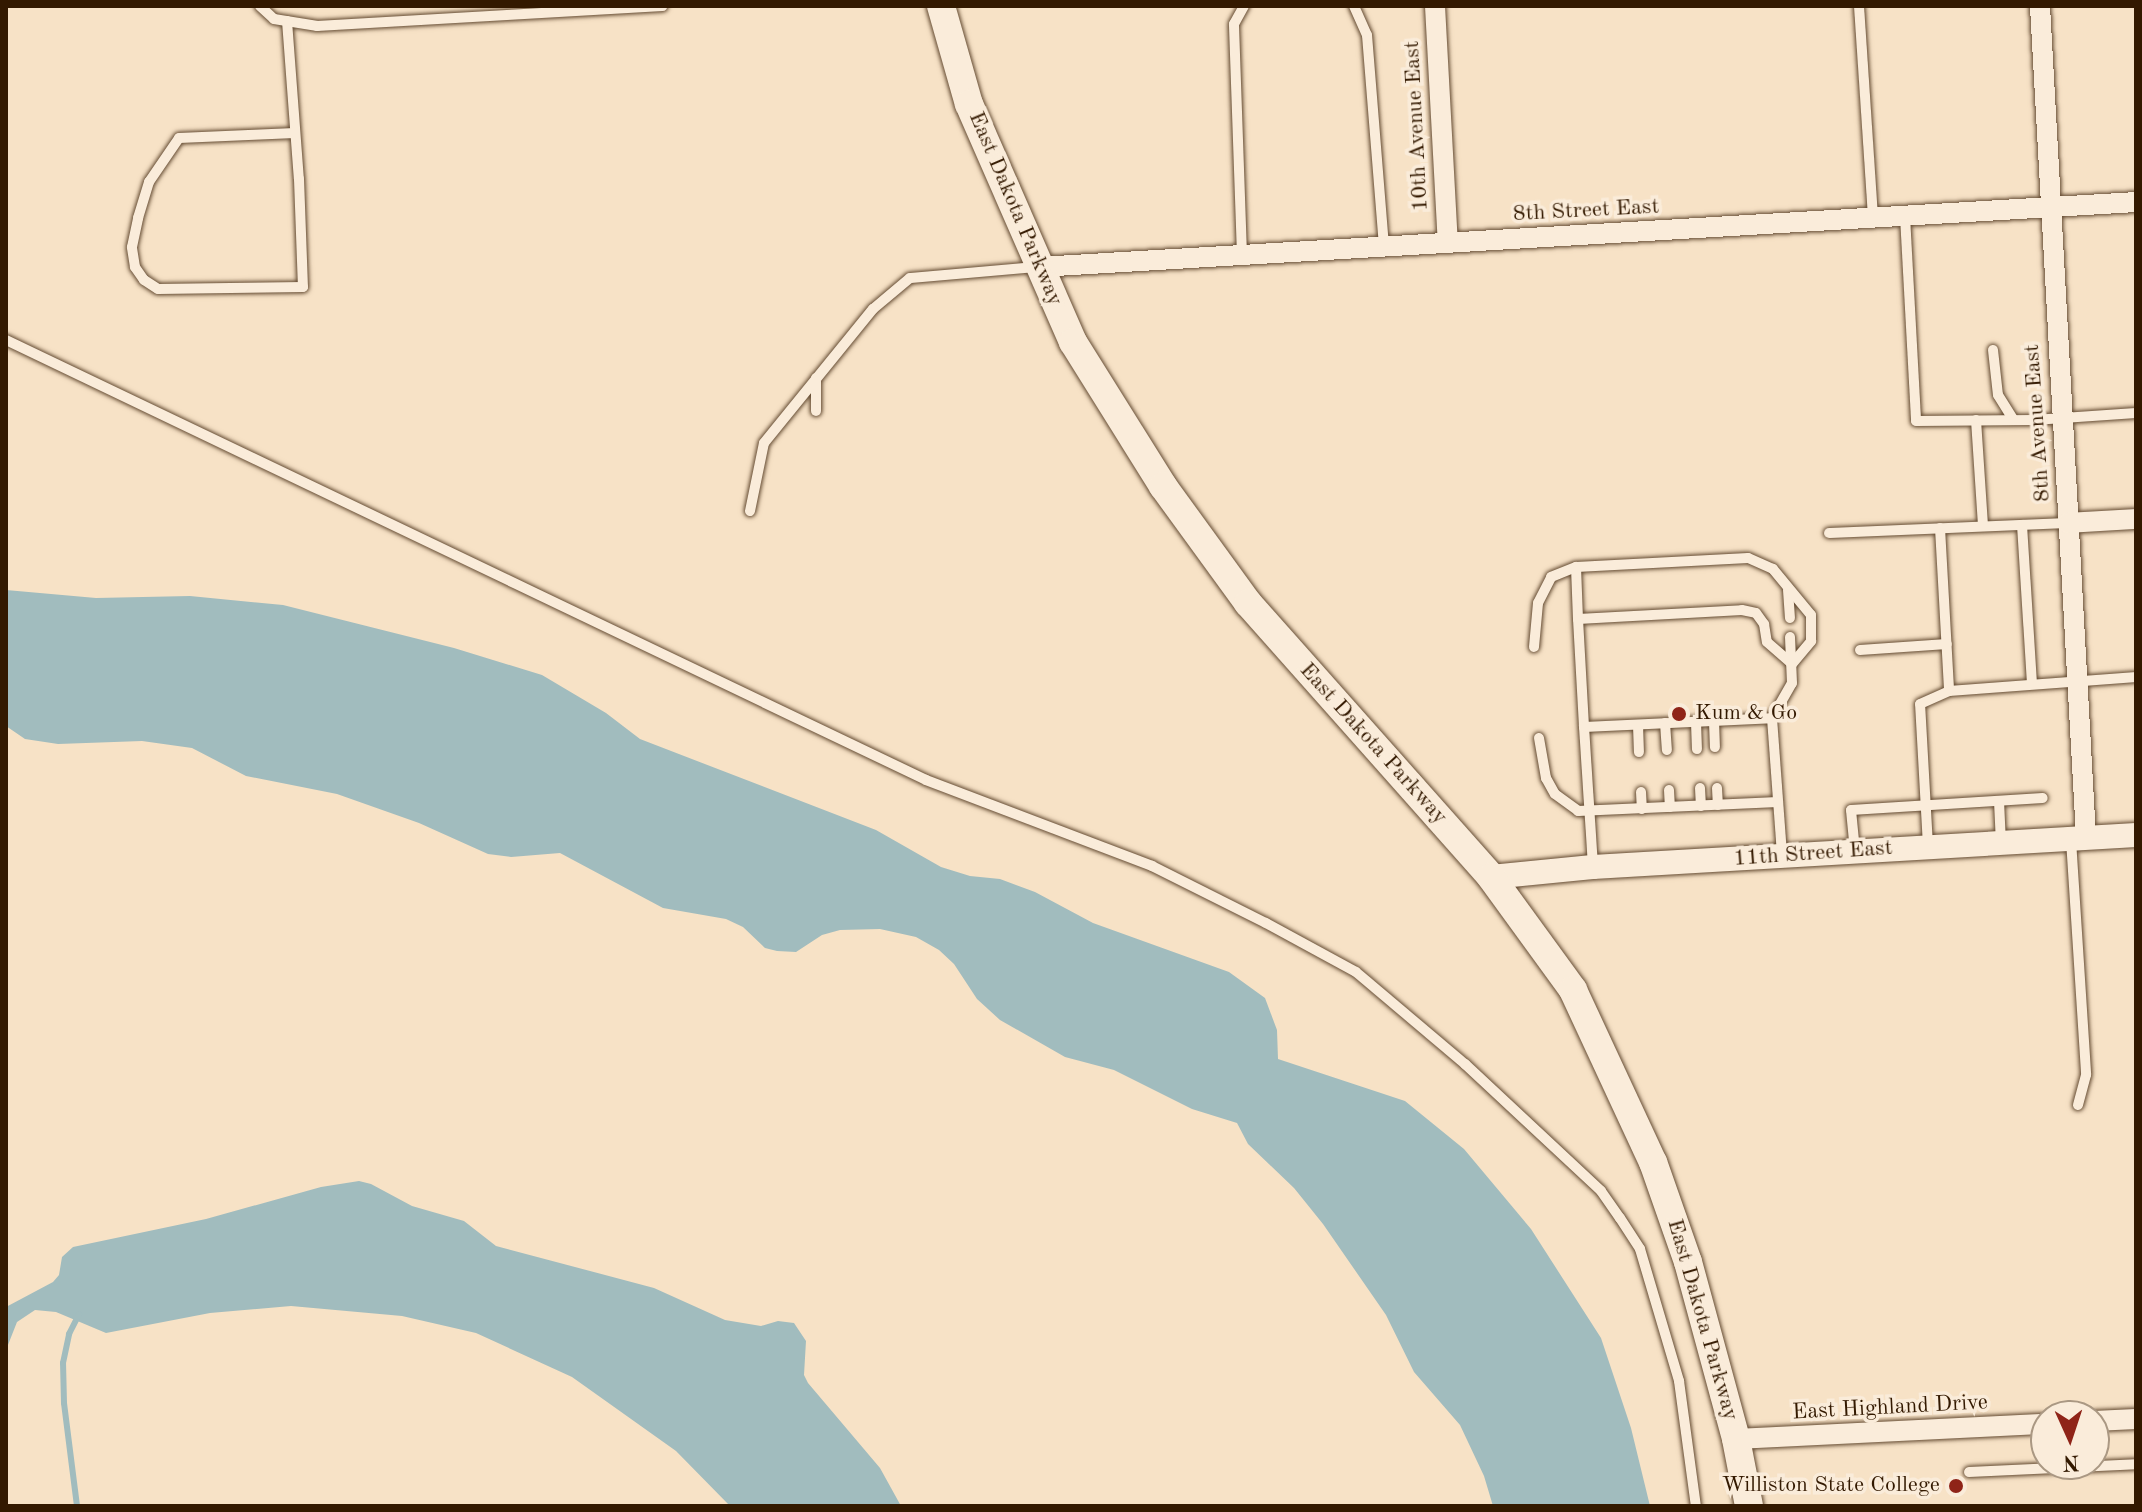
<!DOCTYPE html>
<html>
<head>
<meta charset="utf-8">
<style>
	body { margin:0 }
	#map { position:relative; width:2142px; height:1512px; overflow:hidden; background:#f7e2c6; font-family:"Old Standard TT",serif }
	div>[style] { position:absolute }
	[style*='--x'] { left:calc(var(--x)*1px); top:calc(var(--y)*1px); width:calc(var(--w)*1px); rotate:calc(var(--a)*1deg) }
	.water>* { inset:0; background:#a1bcbe }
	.stream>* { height:6px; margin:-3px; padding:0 3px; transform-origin:3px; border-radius:3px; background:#a1bcbe }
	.roads { filter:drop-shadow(0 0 2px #644b32) drop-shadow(0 0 2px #644b32) }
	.service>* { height:10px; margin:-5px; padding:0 5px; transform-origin:5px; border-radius:5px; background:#faecda }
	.minor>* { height:20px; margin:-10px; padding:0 10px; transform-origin:10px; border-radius:10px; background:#faecda }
	.tertiary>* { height:24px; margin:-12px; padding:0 12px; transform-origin:12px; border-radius:12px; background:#faecda }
	.secondary>* { height:28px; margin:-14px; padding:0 14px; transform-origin:14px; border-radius:14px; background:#faecda }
	.dots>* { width:22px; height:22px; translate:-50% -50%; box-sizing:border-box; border:4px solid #faecda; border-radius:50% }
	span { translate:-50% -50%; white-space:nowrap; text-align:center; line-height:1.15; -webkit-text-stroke:7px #faecda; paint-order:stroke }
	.street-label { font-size:22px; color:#331900 }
	.poi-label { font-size:22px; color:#331900 }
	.left { translate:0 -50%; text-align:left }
	.right { translate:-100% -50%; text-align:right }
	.frame { position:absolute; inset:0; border:8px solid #331900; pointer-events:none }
	.north { position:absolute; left:2030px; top:1400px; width:80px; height:80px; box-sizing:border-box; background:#faecda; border:2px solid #aa9883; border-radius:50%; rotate:177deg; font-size:22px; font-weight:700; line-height:32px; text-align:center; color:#331900 }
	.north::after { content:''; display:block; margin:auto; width:28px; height:36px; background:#8f2418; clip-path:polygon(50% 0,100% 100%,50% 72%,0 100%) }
</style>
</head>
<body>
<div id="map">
	<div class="water">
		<i style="clip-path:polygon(6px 590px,96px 598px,190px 596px,283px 605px,454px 648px,542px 675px,606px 713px,640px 739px,876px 830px,941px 867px,970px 876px,1000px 879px,1035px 892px,1093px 923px,1229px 972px,1265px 998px,1277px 1030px,1278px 1059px,1405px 1101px,1464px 1149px,1531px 1229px,1601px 1338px,1631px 1428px,1650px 1506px,1493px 1506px,1484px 1476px,1460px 1425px,1414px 1372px,1386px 1315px,1323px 1224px,1294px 1188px,1248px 1144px,1237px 1123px,1192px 1109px,1114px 1070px,1065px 1057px,1000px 1020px,977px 999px,954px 964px,939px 950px,916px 937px,880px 929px,840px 930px,822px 935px,796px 952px,777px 951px,765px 948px,743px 927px,726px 919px,663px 908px,560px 853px,511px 857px,488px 854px,419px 823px,337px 794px,246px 776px,192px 748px,142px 741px,58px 744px,25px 739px,6px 726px)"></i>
		<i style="clip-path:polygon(359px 1181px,371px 1184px,412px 1206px,464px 1221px,496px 1246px,654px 1288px,725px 1320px,761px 1326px,778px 1321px,794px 1323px,806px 1341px,804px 1375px,808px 1383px,880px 1468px,901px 1506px,730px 1506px,676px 1451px,572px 1377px,476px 1333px,402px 1316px,291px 1306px,210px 1313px,106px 1333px,56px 1312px,35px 1310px,17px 1322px,6px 1350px,6px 1307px,53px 1282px,59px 1275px,62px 1257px,73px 1247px,206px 1219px,321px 1187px)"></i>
	</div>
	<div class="stream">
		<i style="--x:77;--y:1506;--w:104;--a:-97.2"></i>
		<i style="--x:64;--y:1403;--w:40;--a:-91.4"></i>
		<i style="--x:63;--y:1363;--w:30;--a:-78"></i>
		<i style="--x:69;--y:1334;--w:22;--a:-63"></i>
	</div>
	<div class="roads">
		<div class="service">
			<i style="--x:260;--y:6;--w:19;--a:43"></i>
			<i style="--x:274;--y:19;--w:44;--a:9.2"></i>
			<i style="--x:317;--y:26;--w:346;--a:-3.3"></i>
			<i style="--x:1354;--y:6;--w:32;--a:66"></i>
			<i style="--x:1367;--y:35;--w:213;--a:85.4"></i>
			<i style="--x:1859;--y:6;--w:212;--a:86.2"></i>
			<i style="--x:287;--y:21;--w:158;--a:85.7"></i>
			<i style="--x:299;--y:179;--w:108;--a:87.9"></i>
			<i style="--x:303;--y:287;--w:145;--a:179.2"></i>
			<i style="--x:158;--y:289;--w:17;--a:-147"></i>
			<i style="--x:144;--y:280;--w:16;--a:-125"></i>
			<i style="--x:135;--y:267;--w:20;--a:-99"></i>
			<i style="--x:132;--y:247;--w:30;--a:-78"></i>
			<i style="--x:138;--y:218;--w:38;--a:-73"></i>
			<i style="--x:149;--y:182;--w:53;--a:-55.7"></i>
			<i style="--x:179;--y:138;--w:116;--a:-2.5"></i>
			<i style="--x:1905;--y:216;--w:205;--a:86.9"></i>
			<i style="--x:1916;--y:421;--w:118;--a:-0.5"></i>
			<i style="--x:2034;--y:420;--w:102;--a:-3.9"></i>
			<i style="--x:1242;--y:255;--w:231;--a:-92"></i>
			<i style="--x:1234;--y:24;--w:21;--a:-61"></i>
			<i style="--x:6;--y:340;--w:1020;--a:25.56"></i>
			<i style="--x:926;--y:780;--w:242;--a:20.8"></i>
			<i style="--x:1152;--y:866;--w:127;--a:26.6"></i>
			<i style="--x:1266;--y:923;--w:102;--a:28.6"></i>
			<i style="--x:1356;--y:972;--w:143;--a:40.2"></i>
			<i style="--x:1465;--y:1064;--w:186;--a:43"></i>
			<i style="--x:1601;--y:1191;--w:33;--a:55"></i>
			<i style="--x:1620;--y:1218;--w:37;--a:57"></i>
			<i style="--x:1640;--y:1249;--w:138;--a:73.5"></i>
			<i style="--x:1679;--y:1381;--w:126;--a:82.3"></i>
			<i style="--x:1993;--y:350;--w:45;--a:83.7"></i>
			<i style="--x:1998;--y:395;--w:28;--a:58"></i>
			<i style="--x:816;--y:378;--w:33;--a:90"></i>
			<i style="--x:1976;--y:420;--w:106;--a:86.2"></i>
			<i style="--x:750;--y:511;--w:69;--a:-78.4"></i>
			<i style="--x:764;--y:443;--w:173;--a:-50.9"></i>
			<i style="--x:873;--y:309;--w:48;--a:-40"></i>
			<i style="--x:910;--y:278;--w:127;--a:-5"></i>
			<i style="--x:2022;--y:525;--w:159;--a:86.4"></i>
			<i style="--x:1940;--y:528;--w:163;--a:86.8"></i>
			<i style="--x:1829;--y:533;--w:239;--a:-2.4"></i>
			<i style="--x:1788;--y:590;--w:28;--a:86"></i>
			<i style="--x:1578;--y:619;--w:164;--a:-3.1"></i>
			<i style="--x:1742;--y:610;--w:14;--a:12"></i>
			<i style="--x:1756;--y:613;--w:14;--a:54"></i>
			<i style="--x:1764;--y:624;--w:18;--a:81"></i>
			<i style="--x:1767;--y:642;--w:33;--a:41"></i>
			<i style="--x:1792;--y:664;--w:30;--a:-50"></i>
			<i style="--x:1811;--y:641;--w:26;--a:-90"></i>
			<i style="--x:1811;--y:615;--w:60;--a:-129.6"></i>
			<i style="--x:1773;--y:569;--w:27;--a:-156"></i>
			<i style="--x:1748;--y:558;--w:172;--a:177"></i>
			<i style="--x:1576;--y:567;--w:52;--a:87.8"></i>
			<i style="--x:1578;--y:619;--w:108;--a:86.8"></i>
			<i style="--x:1534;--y:647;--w:44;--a:-84.8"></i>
			<i style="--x:1538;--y:603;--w:29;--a:-63"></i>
			<i style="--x:1551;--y:577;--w:27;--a:-22"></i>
			<i style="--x:1860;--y:650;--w:87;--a:-3.9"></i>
			<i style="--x:1772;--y:718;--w:40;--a:-60.3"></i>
			<i style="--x:1792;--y:683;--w:46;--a:-92.5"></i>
			<i style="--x:1714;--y:721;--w:26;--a:88"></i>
			<i style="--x:1696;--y:722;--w:27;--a:88"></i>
			<i style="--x:1665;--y:723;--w:27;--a:86"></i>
			<i style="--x:1638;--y:725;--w:27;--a:88"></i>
			<i style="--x:1539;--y:738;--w:41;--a:80.1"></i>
			<i style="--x:1546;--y:778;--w:18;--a:61"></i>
			<i style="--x:1555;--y:794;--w:29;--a:36"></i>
			<i style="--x:1578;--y:811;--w:200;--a:-2.6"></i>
			<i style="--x:1700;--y:788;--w:18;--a:87"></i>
			<i style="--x:1717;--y:788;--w:17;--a:87"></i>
			<i style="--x:1669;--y:790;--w:17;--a:87"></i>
			<i style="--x:1641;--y:792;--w:17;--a:87"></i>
			<i style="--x:1999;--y:801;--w:42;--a:87.3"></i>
			<i style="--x:2071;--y:840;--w:235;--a:86.3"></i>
			<i style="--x:2086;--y:1075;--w:31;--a:105"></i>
			<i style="--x:1928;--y:846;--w:142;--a:-93.2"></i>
			<i style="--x:1920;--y:704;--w:32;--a:-24"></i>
			<i style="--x:1949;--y:691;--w:188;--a:-4.3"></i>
			<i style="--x:1855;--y:851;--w:41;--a:-95.6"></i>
			<i style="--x:1851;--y:810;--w:192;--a:-3.6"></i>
			<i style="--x:1593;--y:866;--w:139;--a:-93.7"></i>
			<i style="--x:1584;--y:727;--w:188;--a:-2.7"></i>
			<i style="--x:1772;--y:718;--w:136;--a:85.8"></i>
			<i style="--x:1969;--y:1472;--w:167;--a:-2.7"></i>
		</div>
		<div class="minor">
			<i style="--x:1435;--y:6;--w:237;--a:86.9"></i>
			<i style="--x:2040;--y:6;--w:832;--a:86.83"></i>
			<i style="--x:1039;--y:267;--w:1099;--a:-3.39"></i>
			<i style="--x:2068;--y:523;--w:68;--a:-3.4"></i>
			<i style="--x:2094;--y:1421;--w:42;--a:-2.7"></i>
			<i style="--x:1736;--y:1439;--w:310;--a:-2.8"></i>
		</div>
		<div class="tertiary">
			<i style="--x:1491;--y:877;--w:102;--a:-5.6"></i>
			<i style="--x:1593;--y:867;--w:544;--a:-3.37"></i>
		</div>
		<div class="secondary">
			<i style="--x:941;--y:6;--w:102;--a:74.1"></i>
			<i style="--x:969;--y:104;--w:260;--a:66.4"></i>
			<i style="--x:1073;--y:342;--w:170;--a:58"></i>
			<i style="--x:1163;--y:486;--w:145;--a:54"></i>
			<i style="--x:1248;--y:603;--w:366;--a:48.4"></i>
			<i style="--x:1491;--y:877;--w:140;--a:54"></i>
			<i style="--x:1573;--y:990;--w:190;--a:65.1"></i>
			<i style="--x:1653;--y:1162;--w:106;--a:70.7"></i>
			<i style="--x:1688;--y:1262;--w:183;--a:74.8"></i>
			<i style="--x:1736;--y:1439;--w:68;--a:79"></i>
		</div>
	</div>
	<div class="dots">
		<i style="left:1679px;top:714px;background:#8f2418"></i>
		<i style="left:1956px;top:1486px;background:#8f2418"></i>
	</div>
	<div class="street-label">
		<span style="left:1417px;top:126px;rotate:-93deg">10th Avenue East</span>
		<span style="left:1015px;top:209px;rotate:67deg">East Dakota Parkway</span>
		<span style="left:1586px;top:211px;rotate:-3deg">8th Street East</span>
		<span style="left:2038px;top:423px;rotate:-94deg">8th Avenue East</span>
		<span style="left:1373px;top:744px;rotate:48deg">East Dakota Parkway</span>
		<span style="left:1813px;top:854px;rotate:-4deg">11th Street East</span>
		<span style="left:1702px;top:1320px;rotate:74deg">East Dakota Parkway</span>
		<span style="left:1890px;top:1408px;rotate:-3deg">East Highland Drive</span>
	</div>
	<div class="poi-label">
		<span class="left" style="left:1695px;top:714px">Kum &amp; Go</span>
		<span class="right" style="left:1940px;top:1486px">Williston State College</span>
	</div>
	<div class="frame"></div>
	<div class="north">N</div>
</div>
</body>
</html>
